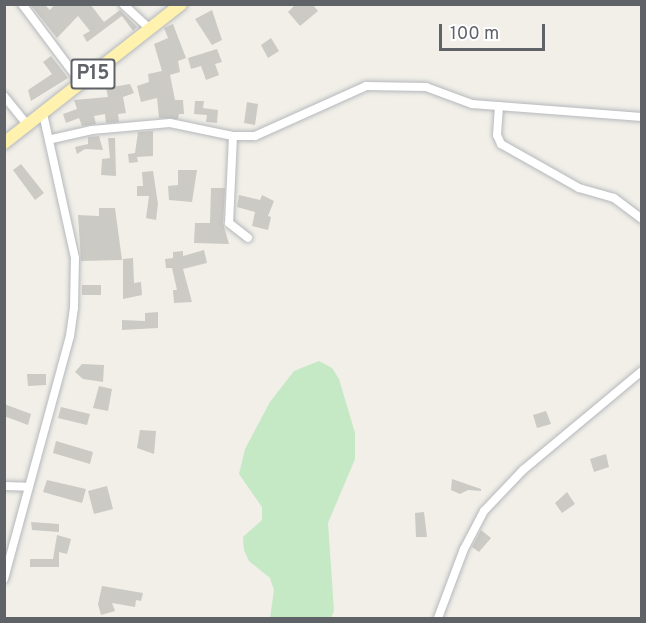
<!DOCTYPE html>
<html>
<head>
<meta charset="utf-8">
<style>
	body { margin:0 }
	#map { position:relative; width:646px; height:623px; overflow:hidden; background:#f1efe8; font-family:Overpass,sans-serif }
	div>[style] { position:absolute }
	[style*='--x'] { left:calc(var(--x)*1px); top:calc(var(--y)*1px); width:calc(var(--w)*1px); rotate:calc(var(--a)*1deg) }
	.green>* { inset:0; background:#c5e8c5 }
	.building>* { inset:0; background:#cccac5 }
	.roads { filter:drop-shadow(0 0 2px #b5b8bc) drop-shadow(0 0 2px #b5b8bc) }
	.street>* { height:8px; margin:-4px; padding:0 4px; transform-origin:4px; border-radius:4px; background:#fff }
	.primary>* { height:12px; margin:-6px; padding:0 6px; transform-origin:6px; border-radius:6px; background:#fff2af }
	span { translate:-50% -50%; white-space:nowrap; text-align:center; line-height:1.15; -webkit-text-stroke:6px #fff; paint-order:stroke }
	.shield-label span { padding:2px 4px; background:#fff; border:2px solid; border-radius:4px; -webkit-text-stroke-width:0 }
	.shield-label { font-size:20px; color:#5f6368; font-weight:700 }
	.frame { position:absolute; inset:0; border:6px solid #5f6368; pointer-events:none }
	.scale { position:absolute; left:439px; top:24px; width:106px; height:27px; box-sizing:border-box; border:3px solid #5f6368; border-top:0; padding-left:8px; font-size:18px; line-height:21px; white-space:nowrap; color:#5f6368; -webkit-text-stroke:4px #fff; paint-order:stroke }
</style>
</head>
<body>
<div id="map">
	<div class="green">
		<i style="clip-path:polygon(319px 361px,332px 368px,339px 379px,355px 433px,355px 459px,328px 523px,334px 611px,331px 618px,270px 618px,274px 590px,270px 578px,249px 561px,244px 550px,243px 537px,262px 520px,262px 507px,239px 474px,245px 449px,270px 402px,294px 371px)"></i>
	</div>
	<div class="building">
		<i style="clip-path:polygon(30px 4px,44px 4px,50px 10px,55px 4px,90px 4px,104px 22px,120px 10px,137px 27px,133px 31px,122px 16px,87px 42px,83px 35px,90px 31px,78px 16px,57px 38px)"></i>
		<i style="clip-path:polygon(296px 4px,312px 4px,318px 11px,300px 26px,288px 12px)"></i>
		<i style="clip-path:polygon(212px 10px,222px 40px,212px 45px,195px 19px)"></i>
		<i style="clip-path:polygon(173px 24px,186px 58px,178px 61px,180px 72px,170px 75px,175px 100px,183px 100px,184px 114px,179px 114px,178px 119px,159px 118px,157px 98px,141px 102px,137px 86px,149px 82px,148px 74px,162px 71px,154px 44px,168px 38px,164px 28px)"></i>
		<i style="clip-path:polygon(271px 38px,279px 51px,268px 58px,261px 45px)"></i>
		<i style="clip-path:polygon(217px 49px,222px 62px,215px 64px,219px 75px,206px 80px,201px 66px,191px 69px,188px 58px)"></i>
		<i style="clip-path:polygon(51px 56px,68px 78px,31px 101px,28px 90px,52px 74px,43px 62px)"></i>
		<i style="clip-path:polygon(130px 84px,134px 93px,123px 97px,126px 113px,118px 114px,119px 122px,106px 123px,105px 114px,94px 116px,96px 124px,82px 126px,79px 118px,66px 123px,63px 114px,77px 109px,74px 100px,108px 97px,106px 88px)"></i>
		<i style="clip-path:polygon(195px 101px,204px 101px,203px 108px,218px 110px,217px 123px,206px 122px,207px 115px,194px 114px)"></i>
		<i style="clip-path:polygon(247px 102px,258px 104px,255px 125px,244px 123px)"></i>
		<i style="clip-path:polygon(153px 131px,153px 156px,137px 157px,138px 162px,129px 163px,128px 154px,135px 153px,138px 132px)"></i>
		<i style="clip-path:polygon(99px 136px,103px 150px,85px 149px,77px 154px,75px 147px,88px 144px,88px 137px)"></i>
		<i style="clip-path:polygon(108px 138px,115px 138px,116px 176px,101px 175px,102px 159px,110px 158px)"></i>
		<i style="clip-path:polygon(21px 164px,44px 193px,35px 200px,13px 170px)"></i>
		<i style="clip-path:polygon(178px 170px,197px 170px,192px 202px,169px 200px,168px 186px,178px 185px)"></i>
		<i style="clip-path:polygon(153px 171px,158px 204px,156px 220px,146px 218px,149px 196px,137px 196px,137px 186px,143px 186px,142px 172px)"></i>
		<i style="clip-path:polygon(211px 188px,225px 188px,223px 223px,229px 244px,194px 243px,195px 223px,210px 223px)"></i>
		<i style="clip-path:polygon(239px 195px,260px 200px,262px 195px,274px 201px,268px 216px,271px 217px,268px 230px,252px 226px,255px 212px,237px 207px)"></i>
		<i style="clip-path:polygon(99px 208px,115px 208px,122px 260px,81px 261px,78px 215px,99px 216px)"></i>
		<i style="clip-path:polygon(204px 250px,207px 263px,183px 269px,192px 302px,174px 303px,173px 290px,177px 290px,172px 268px,166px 268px,165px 259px,173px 258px,173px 252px,183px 251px,183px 256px)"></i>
		<i style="clip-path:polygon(133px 258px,134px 283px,141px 282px,142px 295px,123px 299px,123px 259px)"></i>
		<i style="clip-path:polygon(82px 285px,101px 285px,101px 295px,82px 295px)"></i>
		<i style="clip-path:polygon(158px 312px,158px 328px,122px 330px,122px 320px,145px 321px,145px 313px)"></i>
		<i style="clip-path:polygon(82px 364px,104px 365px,103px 382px,83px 379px,75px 372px)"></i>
		<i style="clip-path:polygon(27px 374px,46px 374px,46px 385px,28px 386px)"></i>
		<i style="clip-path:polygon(99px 386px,112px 389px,108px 411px,93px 408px)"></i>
		<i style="clip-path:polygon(4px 404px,31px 414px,28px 425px,4px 416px)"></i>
		<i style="clip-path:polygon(61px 407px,90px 414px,87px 425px,58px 418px)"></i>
		<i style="clip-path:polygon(546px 411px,551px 424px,537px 428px,533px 415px)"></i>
		<i style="clip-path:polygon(140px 430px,156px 431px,154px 454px,137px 448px)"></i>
		<i style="clip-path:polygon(56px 441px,93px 452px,90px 464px,53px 453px)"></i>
		<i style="clip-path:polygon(606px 454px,609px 467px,594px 472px,590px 459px)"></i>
		<i style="clip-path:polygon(452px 479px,481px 489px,481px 491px,468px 490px,460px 494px,451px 490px)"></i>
		<i style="clip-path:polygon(47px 480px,86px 489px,82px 503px,43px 492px)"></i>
		<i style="clip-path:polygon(107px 486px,113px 509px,94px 514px,88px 491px)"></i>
		<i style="clip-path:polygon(567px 492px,575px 504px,562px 513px,555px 503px)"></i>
		<i style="clip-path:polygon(424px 512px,427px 537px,416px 537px,415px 513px)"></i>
		<i style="clip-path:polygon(31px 522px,59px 524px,59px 532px,32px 530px)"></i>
		<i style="clip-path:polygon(481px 530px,491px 538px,479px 552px,472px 547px)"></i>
		<i style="clip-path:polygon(57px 535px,71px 539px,67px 554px,59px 552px,59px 567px,30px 567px,30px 559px,53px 559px)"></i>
		<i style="clip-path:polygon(102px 586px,143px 593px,141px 601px,136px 600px,135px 607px,112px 603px,115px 611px,101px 615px,98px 604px)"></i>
	</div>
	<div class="roads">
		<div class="street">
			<i style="--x:22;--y:4;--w:99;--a:53.2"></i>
			<i style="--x:123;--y:4;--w:38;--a:43"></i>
			<i style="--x:4;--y:96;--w:38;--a:51"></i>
			<i style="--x:499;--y:106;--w:29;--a:94"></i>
			<i style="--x:497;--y:135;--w:10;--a:66"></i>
			<i style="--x:501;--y:144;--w:90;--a:29.4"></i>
			<i style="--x:579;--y:188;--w:36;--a:16"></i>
			<i style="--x:614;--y:198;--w:35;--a:37"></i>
			<i style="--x:233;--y:136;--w:87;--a:92.6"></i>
			<i style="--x:229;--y:223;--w:24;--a:38"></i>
			<i style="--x:52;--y:139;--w:41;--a:-12.7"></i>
			<i style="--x:92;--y:130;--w:78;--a:-5.1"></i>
			<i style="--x:170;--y:123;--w:64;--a:11.7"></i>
			<i style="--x:233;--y:136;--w:22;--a:0"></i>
			<i style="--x:255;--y:136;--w:122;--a:-24.2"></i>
			<i style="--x:366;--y:86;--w:60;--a:1"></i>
			<i style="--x:426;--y:87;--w:49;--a:20.3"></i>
			<i style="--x:472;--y:104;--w:170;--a:4.4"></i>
			<i style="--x:4;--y:486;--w:24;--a:2"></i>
			<i style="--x:4;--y:579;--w:252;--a:-74.8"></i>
			<i style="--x:70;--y:336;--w:28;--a:-82"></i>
			<i style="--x:74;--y:308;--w:50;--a:-88.9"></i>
			<i style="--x:75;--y:258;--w:148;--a:-102.5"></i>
			<i style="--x:438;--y:618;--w:74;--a:-69.4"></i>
			<i style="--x:464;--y:549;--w:43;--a:-62.2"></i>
			<i style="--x:484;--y:511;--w:57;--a:-46.4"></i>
			<i style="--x:523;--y:470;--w:155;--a:-39.8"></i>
		</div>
		<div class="primary">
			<i style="--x:4;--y:143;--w:225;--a:-38.1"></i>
		</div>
	</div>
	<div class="shield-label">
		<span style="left:93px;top:74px">P15</span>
	</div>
	<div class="frame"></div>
	<div class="scale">100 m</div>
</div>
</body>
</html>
